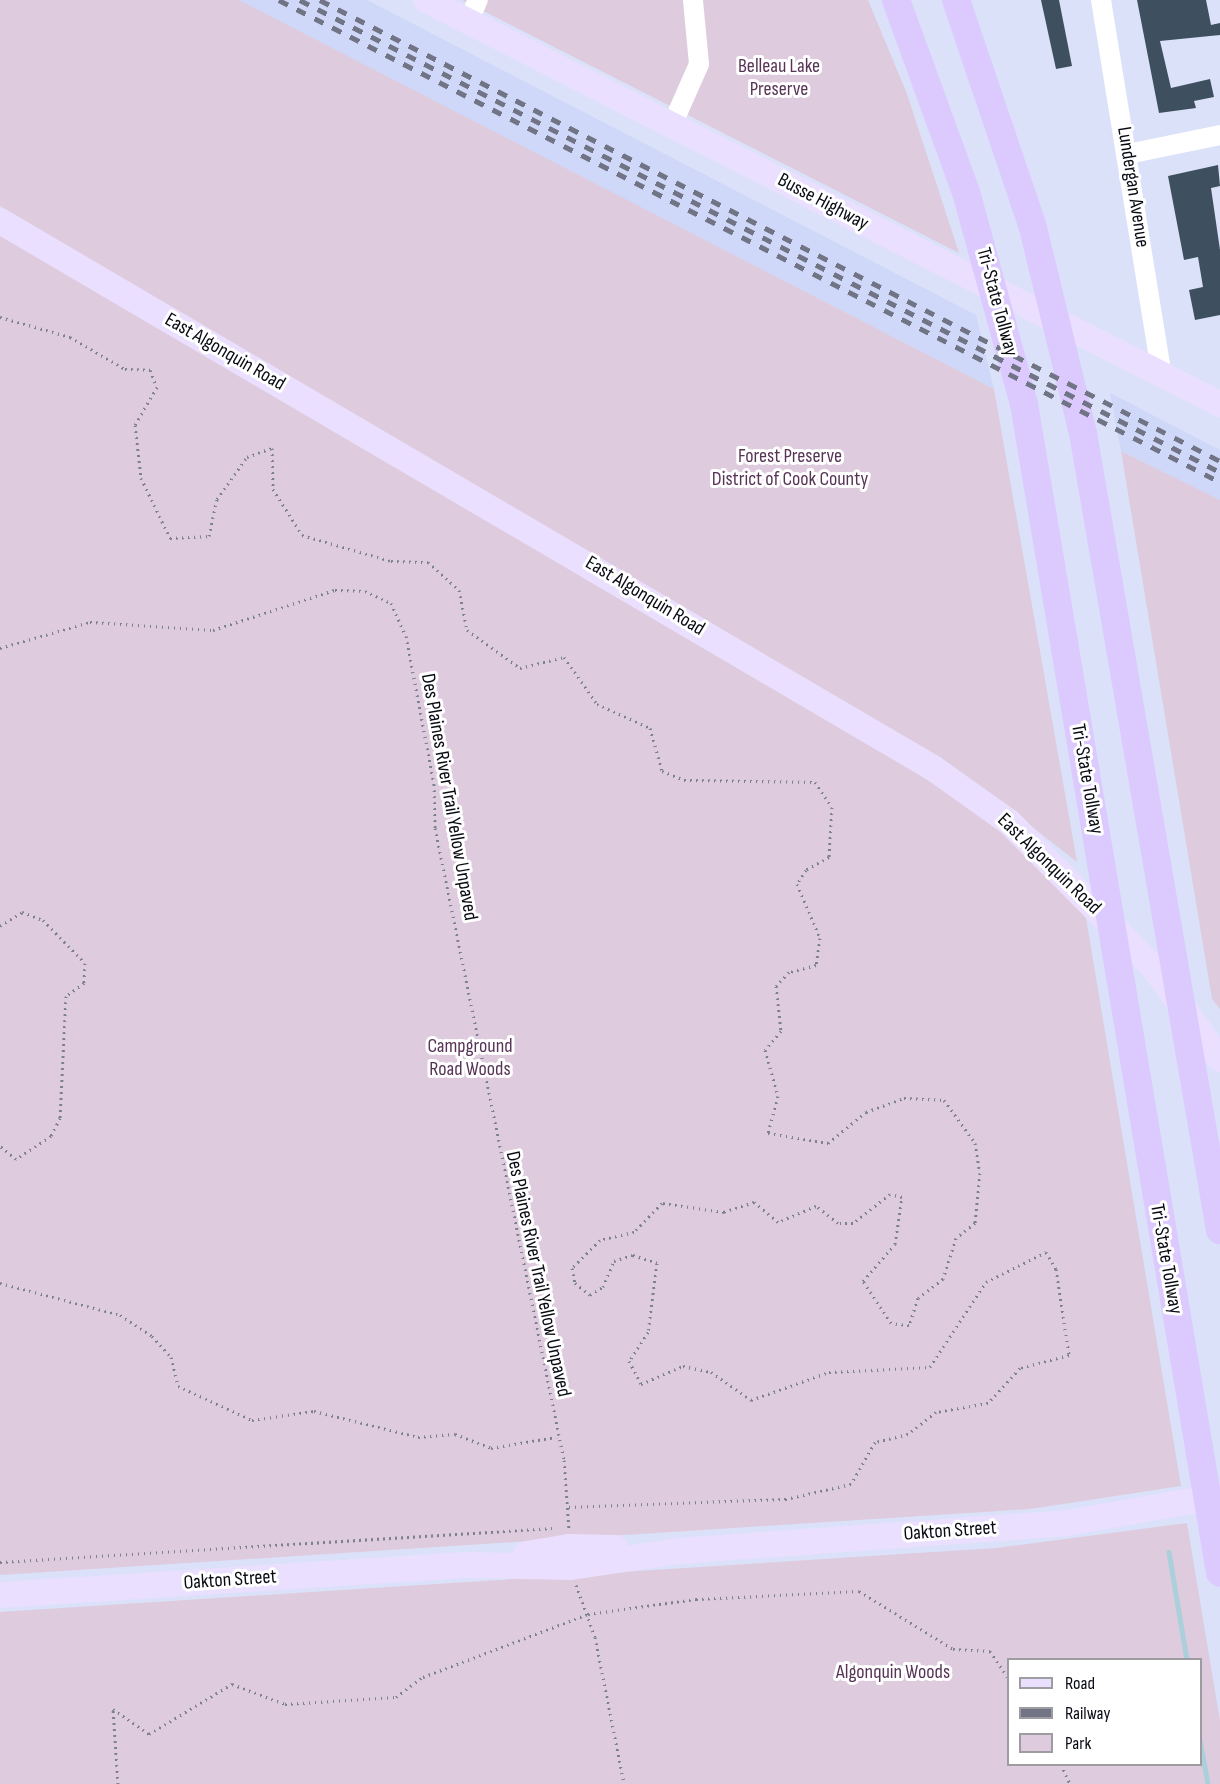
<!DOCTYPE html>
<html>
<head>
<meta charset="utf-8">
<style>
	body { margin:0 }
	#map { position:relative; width:1220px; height:1784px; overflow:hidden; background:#dae1f9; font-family:"Sofia Sans Condensed",sans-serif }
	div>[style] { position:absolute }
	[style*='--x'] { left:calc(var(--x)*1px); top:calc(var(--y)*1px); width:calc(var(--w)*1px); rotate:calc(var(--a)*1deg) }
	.built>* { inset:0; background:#cfd8f8 }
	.green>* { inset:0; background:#decbdd }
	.stream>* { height:4.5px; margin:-2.25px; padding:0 2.25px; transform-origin:2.25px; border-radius:2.25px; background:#abcfdb }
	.building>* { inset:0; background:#3e5060 }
	.path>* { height:3px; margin-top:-1.5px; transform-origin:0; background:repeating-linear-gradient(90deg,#7c8192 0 1.5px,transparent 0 6px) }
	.minor>* { height:20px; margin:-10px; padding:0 10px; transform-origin:10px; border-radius:10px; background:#fff }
	.major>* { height:26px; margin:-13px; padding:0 13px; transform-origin:13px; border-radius:13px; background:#eadffe }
	.highway>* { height:28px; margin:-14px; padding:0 14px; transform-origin:14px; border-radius:14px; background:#dccafe }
	.rail>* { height:4.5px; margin-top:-2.25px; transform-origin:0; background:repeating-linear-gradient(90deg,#707484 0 10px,transparent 0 20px) }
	span { translate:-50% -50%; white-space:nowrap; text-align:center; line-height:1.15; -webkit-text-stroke:6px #fff; paint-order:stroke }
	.park-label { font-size:20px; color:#573456 }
	.street-label { font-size:20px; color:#090b13 }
	.legend { position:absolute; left:1007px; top:1658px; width:195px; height:108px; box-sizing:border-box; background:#fff; border:2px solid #9d9da1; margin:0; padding:8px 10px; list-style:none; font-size:18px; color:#090b13 }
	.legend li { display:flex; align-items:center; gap:12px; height:30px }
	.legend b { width:30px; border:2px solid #9d9da1 }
</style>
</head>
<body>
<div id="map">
	<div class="built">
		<i style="clip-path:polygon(237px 0,367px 0,976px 315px,994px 389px)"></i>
		<i style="clip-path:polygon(1110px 393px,1220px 450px,1220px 500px,1121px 451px)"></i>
	</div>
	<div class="green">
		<i style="clip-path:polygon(0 0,239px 0,994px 389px,1077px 862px,1013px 812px,0 206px)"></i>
		<i style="clip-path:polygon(462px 0,868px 0,907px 94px,959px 253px)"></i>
		<i style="clip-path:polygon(0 234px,940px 787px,1026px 851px,1084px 906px,1181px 1486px,1030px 1509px,0 1575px)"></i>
		<i style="clip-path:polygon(1121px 451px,1220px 500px,1220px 1009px,1212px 999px)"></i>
		<i style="clip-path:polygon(evenodd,1187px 1523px,1220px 1721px,1220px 1784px,0 1784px,0 1612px,996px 1548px,1187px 1523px,1008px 1660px,1200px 1660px,1200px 1764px,1008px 1764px,1008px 1660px)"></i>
	</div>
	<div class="stream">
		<i style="--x:1169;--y:1552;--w:109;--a:80.5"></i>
		<i style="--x:1200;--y:1740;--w:45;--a:79.7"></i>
	</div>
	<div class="building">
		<i style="clip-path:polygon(1041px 0,1059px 0,1072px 66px,1056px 69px)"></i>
		<i style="clip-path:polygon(1137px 0,1206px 0,1211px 25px,1220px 23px,1220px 35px,1160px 41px,1171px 88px,1210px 79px,1214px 97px,1194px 101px,1196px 108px,1159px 113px)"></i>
		<i style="clip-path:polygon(1218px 165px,1220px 186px,1211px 188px,1220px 250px,1220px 315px,1195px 320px,1189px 290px,1203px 287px,1198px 257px,1184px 260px,1168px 176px)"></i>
	</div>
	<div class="path">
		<i style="--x:0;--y:317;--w:73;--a:15.9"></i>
		<i style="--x:70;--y:337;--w:64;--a:30.2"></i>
		<i style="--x:125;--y:369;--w:25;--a:2"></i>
		<i style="--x:150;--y:370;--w:18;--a:68"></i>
		<i style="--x:157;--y:387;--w:44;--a:120.1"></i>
		<i style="--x:135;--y:425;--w:53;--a:83.5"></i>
		<i style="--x:141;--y:478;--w:67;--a:64.2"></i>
		<i style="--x:170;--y:538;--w:39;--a:-3"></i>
		<i style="--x:209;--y:536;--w:38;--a:-78"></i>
		<i style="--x:217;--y:499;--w:52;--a:-54.5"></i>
		<i style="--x:247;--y:457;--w:27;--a:-20"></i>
		<i style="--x:272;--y:448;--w:41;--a:88.6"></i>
		<i style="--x:273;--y:489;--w:54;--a:57.8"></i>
		<i style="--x:302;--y:535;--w:93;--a:16.3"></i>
		<i style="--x:391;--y:561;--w:37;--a:2"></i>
		<i style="--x:428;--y:562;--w:42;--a:42.1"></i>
		<i style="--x:459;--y:590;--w:41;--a:78.7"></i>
		<i style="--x:467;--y:630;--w:65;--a:35.6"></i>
		<i style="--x:520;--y:668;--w:45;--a:-14"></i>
		<i style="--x:564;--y:657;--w:57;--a:54.9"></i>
		<i style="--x:597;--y:704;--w:58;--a:24.4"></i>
		<i style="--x:650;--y:728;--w:45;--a:74.4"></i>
		<i style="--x:662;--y:771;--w:24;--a:22"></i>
		<i style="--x:684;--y:780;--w:131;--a:0.9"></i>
		<i style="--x:815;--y:782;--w:30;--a:56"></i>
		<i style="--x:832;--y:807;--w:50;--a:93.4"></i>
		<i style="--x:829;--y:857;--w:26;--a:151"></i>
		<i style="--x:806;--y:870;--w:17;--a:123"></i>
		<i style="--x:797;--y:884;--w:59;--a:66.9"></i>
		<i style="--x:820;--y:938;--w:27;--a:98"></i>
		<i style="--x:816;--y:965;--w:28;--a:165"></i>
		<i style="--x:789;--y:972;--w:19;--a:133"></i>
		<i style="--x:776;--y:986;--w:45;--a:83.7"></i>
		<i style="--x:781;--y:1031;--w:25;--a:130"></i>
		<i style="--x:765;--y:1050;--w:48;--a:74.2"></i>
		<i style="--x:778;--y:1096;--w:38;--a:105"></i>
		<i style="--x:768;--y:1133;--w:61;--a:9.5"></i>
		<i style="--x:828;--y:1143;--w:49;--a:-39.2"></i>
		<i style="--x:866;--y:1112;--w:40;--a:-20.2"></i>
		<i style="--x:904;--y:1098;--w:40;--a:2.9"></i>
		<i style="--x:944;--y:1100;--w:53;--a:54.2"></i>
		<i style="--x:975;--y:1143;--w:30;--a:81"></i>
		<i style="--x:980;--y:1173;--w:50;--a:95.7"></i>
		<i style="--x:975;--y:1223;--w:24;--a:142"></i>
		<i style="--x:956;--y:1238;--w:43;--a:107.6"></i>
		<i style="--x:943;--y:1279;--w:31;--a:143"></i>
		<i style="--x:918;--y:1298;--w:28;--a:108"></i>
		<i style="--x:909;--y:1325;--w:18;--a:-174"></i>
		<i style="--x:891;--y:1323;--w:50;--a:-123.7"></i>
		<i style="--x:863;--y:1281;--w:49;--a:-49.1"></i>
		<i style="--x:895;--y:1244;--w:48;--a:-81.5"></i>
		<i style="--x:902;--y:1197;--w:12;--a:-166"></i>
		<i style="--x:890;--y:1194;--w:47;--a:141.9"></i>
		<i style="--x:853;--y:1223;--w:15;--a:180"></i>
		<i style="--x:838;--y:1223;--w:28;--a:-142"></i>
		<i style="--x:816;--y:1206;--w:41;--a:157.2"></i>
		<i style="--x:778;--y:1222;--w:31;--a:-140"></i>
		<i style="--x:754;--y:1202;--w:32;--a:162"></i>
		<i style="--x:724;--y:1212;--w:63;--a:-171.7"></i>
		<i style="--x:662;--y:1203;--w:40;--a:134"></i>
		<i style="--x:634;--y:1232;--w:35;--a:167"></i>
		<i style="--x:600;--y:1240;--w:40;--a:135"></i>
		<i style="--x:572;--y:1268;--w:15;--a:79"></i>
		<i style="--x:575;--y:1283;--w:19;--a:39"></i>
		<i style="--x:590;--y:1295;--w:15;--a:-32"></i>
		<i style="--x:603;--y:1287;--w:28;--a:-67"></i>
		<i style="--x:614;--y:1261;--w:20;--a:-18"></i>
		<i style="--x:633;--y:1255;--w:25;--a:18"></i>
		<i style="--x:657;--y:1263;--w:70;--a:97.4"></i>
		<i style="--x:648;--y:1332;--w:35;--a:123"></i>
		<i style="--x:629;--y:1361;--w:26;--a:62"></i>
		<i style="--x:641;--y:1384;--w:46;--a:-23.2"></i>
		<i style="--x:683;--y:1366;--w:29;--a:12"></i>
		<i style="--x:711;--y:1372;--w:49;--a:35"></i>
		<i style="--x:751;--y:1400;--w:83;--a:-19.7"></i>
		<i style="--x:829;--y:1372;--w:101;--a:-2.8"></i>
		<i style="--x:930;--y:1367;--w:102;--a:-56.6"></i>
		<i style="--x:986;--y:1282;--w:67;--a:-26.6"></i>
		<i style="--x:1046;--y:1252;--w:20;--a:60"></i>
		<i style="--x:1056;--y:1269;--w:87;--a:81.4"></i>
		<i style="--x:1069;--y:1355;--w:51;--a:165.1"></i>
		<i style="--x:1020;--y:1368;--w:47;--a:132.4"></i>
		<i style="--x:988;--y:1403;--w:53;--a:170.2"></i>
		<i style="--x:936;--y:1412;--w:36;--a:142"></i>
		<i style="--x:908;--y:1434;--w:34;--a:166"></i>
		<i style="--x:875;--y:1442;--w:48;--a:119.7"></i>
		<i style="--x:851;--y:1484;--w:67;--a:167"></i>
		<i style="--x:786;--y:1499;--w:219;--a:177.9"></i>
		<i style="--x:0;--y:648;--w:94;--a:-16.1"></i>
		<i style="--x:90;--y:622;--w:123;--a:3.7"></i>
		<i style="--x:213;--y:630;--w:128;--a:-18.2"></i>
		<i style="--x:335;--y:590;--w:30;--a:2"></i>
		<i style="--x:365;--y:591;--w:29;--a:25"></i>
		<i style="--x:391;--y:603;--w:36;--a:66"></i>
		<i style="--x:406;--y:636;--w:151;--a:79.3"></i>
		<i style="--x:434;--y:784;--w:44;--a:88.7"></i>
		<i style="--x:435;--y:828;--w:645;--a:78.46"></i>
		<i style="--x:564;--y:1460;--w:69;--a:85.9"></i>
		<i style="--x:0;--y:926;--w:26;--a:-32"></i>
		<i style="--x:22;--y:912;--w:22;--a:21"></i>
		<i style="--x:43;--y:920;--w:60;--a:45.7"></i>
		<i style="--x:85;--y:963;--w:20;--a:93"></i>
		<i style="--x:84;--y:983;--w:22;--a:144"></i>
		<i style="--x:66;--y:996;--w:122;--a:92.8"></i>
		<i style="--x:60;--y:1118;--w:20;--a:117"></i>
		<i style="--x:51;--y:1136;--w:42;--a:146.7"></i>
		<i style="--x:16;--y:1159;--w:21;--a:-141"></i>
		<i style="--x:0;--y:1283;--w:124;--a:14.9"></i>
		<i style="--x:120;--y:1315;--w:38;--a:33"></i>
		<i style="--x:152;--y:1336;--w:28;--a:48"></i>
		<i style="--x:171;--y:1357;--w:30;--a:76"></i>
		<i style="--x:178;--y:1386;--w:81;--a:24.7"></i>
		<i style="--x:252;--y:1420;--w:63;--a:-8.3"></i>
		<i style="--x:314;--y:1411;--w:107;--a:14"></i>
		<i style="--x:418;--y:1437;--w:37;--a:-5"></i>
		<i style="--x:455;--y:1434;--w:39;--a:21"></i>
		<i style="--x:491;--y:1448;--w:66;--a:-9.6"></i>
		<i style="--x:0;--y:1562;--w:553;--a:-3.52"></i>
		<i style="--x:576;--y:1585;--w:55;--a:69.9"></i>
		<i style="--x:595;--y:1637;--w:150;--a:78.8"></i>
		<i style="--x:1061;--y:1764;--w:22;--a:66"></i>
		<i style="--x:118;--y:1784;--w:75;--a:-93.8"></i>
		<i style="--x:113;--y:1709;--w:44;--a:34.8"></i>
		<i style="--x:149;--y:1734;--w:97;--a:-31.1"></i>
		<i style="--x:232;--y:1684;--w:57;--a:20.7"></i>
		<i style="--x:285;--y:1704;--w:111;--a:-3.6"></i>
		<i style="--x:396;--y:1697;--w:34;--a:-37"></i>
		<i style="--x:423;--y:1677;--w:177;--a:-20.9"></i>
		<i style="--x:588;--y:1614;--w:109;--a:-7.9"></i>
		<i style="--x:696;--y:1599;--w:163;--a:-2.8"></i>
		<i style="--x:859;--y:1591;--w:110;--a:31.7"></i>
		<i style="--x:953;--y:1649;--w:37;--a:3"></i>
		<i style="--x:990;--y:1651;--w:32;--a:56"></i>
	</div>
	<div class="minor">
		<i style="--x:1101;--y:0;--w:380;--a:80.8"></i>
		<i style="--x:468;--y:22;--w:24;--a:-66"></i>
		<i style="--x:673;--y:123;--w:64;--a:-66.2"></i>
		<i style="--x:699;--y:64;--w:64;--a:-95.4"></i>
		<i style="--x:1128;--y:154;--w:94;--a:-11.7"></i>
	</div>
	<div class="major">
		<i style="--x:426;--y:0;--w:891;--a:26.97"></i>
		<i style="--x:0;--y:221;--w:1082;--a:30.38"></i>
		<i style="--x:933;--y:768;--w:93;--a:35.4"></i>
		<i style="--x:1009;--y:822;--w:206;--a:45.2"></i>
		<i style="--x:1154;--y:968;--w:112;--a:54"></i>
		<i style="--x:526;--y:1554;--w:45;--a:-9"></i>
		<i style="--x:570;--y:1547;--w:45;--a:1.3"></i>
		<i style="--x:0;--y:1595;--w:462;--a:-3.7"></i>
		<i style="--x:461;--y:1565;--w:110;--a:1"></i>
		<i style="--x:571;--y:1567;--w:108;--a:-8.5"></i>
		<i style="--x:678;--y:1551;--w:389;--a:-4.1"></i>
		<i style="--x:1066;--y:1523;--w:156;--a:-9.9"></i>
	</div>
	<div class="highway">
		<i style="--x:896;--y:0;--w:204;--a:70"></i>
		<i style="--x:966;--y:192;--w:220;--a:74.7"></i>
		<i style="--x:1024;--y:404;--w:1185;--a:80.48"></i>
		<i style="--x:956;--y:0;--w:237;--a:71.3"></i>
		<i style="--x:1032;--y:224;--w:215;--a:76.3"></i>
		<i style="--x:1083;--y:433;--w:809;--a:80.25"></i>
	</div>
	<div class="rail">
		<i style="--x:279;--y:0;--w:1057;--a:27.12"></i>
		<i style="--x:300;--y:0;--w:1034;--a:27.16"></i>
		<i style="--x:320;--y:0;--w:1011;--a:27.12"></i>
	</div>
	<div class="park-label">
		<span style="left:779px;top:78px">Belleau Lake<br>Preserve</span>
		<span style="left:790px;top:468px">Forest Preserve<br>District of Cook County</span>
		<span style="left:470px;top:1058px">Campground<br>Road Woods</span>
		<span style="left:893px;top:1672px">Algonquin Woods</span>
	</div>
	<div class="street-label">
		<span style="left:1133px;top:187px;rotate:81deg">Lundergan Avenue</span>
		<span style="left:823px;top:202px;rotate:28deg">Busse Highway</span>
		<span style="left:997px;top:302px;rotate:75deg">Tri-State Tollway</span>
		<span style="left:225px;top:352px;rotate:30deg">East Algonquin Road</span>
		<span style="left:645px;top:596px;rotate:31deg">East Algonquin Road</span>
		<span style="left:1087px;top:779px;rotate:80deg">Tri-State Tollway</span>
		<span style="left:449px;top:797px;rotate:80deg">Des Plaines River Trail Yellow Unpaved</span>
		<span style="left:1049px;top:864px;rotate:44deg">East Algonquin Road</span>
		<span style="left:1166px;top:1259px;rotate:80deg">Tri-State Tollway</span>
		<span style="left:538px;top:1274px;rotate:78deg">Des Plaines River Trail Yellow Unpaved</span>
		<span style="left:950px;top:1531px;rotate:-4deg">Oakton Street</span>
		<span style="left:230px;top:1580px;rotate:-4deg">Oakton Street</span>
	</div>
	<ul class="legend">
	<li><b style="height:8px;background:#eadffe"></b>Road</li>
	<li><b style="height:8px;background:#707484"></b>Railway</li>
	<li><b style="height:16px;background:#decbdd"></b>Park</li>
	</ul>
</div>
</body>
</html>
